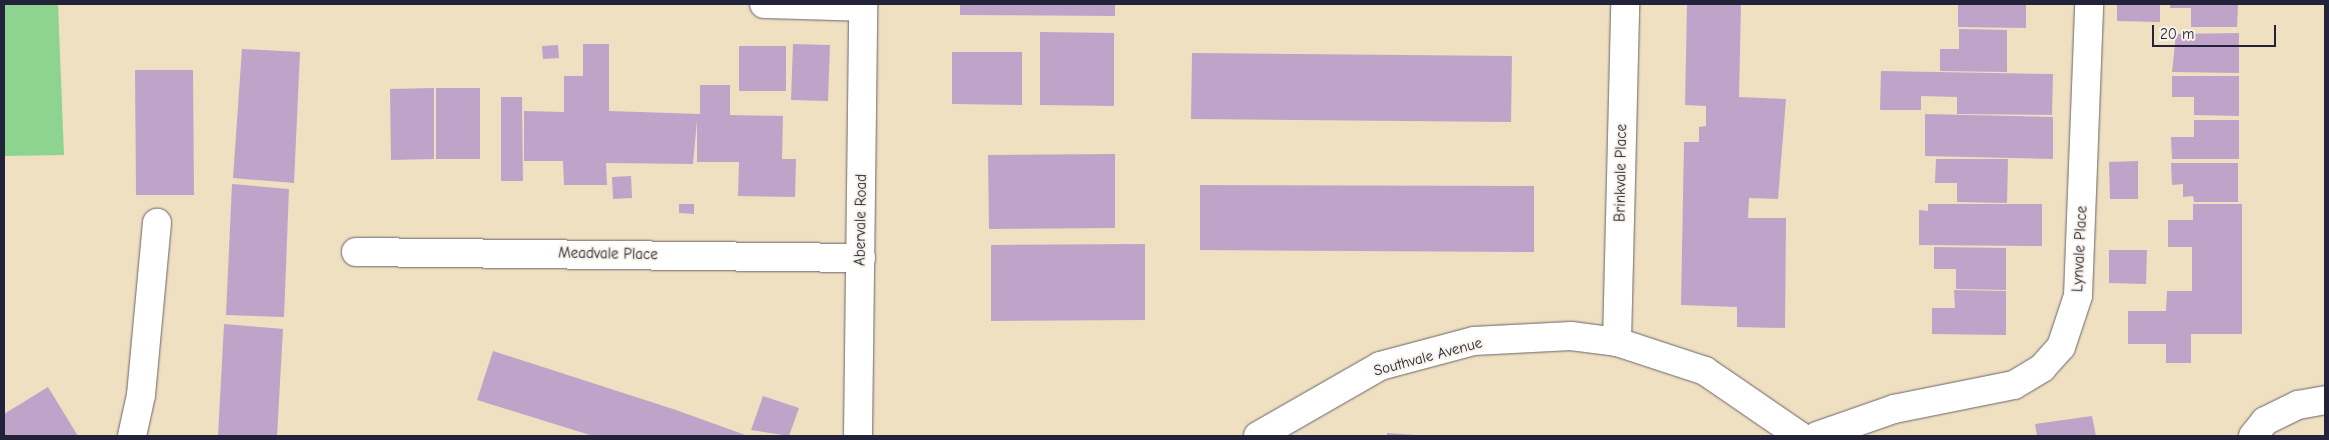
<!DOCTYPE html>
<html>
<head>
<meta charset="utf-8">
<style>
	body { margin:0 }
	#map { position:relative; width:2329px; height:440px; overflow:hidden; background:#efe0c1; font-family:"Comic Neue",sans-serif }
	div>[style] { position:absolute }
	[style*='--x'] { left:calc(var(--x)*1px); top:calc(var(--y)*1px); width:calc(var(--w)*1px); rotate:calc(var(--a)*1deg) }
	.green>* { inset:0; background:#8cd48f }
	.building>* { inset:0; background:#bfa3c9 }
	.roads { filter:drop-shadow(0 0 1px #6a646a) drop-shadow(0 0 1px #6a646a) }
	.street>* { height:28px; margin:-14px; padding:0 14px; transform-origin:14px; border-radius:14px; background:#fff }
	span { translate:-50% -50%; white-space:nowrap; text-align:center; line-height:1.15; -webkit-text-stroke:4px #f7f3e8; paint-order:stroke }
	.street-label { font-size:15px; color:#22223b }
	.frame { position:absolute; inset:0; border:5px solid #22223b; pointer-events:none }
	.scale { position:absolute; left:2152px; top:25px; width:124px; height:22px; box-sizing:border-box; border:2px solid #22223b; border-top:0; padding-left:6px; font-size:15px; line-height:18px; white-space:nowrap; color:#22223b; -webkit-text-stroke:4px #f7f3e8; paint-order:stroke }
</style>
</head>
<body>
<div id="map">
	<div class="green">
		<i style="clip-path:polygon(4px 4px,58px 4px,64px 155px,4px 156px)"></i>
	</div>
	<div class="building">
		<i style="clip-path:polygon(960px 4px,1115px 4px,1115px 16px,960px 15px)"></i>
		<i style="clip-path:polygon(1687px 4px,1741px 4px,1739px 97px,1786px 99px,1778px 199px,1749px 198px,1748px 218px,1786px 218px,1785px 328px,1737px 327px,1737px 307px,1681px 305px,1684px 142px,1699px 142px,1699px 127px,1706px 126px,1706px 106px,1685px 105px)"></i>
		<i style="clip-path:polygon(1958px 4px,2026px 4px,2026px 28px,1958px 27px)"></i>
		<i style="clip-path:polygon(2117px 4px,2160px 4px,2160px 22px,2117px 21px)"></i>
		<i style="clip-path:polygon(2170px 4px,2238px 4px,2237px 27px,2191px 27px,2191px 8px,2170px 8px)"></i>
		<i style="clip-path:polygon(1959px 29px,2007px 30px,2007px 72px,1940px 71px,1940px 49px,1959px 49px)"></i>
		<i style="clip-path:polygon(1040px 32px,1114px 33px,1114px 106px,1040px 105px)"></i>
		<i style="clip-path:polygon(2239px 33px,2239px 73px,2172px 72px,2176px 34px)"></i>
		<i style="clip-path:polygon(583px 44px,609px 44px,609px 111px,700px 114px,700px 85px,730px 85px,730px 115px,783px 116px,782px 159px,796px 159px,795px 197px,738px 196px,739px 162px,697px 162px,697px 121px,693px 164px,606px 163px,607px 185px,564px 185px,563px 161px,524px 161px,524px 111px,564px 112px,564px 76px,583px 76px)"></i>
		<i style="clip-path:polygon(793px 44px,830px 45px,828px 101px,791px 100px)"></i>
		<i style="clip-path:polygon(558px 45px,559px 58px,543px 59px,542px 46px)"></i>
		<i style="clip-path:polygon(739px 46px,786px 46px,786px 91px,739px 91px)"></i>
		<i style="clip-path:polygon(242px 49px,300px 52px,294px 183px,233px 178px)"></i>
		<i style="clip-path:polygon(952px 52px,1022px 52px,1022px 105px,952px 104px)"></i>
		<i style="clip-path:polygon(1192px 53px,1512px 56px,1511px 122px,1191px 119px)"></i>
		<i style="clip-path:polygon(135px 70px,193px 70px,194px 195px,136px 195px)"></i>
		<i style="clip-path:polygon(1881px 71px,2053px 74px,2052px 115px,1957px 114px,1957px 97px,1921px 96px,1921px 110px,1880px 110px)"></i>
		<i style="clip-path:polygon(2172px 76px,2239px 76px,2239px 116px,2194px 115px,2194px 97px,2172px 97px)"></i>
		<i style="clip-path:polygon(434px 88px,434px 159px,391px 160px,390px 89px)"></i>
		<i style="clip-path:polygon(436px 88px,480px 88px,480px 159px,436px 159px)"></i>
		<i style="clip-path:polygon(501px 97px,522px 97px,523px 181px,501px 181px)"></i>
		<i style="clip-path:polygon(1925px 114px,2053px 117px,2053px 159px,1925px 156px)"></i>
		<i style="clip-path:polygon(2194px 120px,2239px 120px,2239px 159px,2172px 159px,2171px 137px,2194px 137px)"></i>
		<i style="clip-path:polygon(1115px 154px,1115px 228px,989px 229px,988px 155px)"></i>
		<i style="clip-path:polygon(1936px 159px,2008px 159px,2007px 203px,1957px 202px,1957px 183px,1935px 183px)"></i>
		<i style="clip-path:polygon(2138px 161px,2138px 199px,2110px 199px,2109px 162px)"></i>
		<i style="clip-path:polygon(2171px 163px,2238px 163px,2238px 202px,2194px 202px,2193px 196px,2183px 197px,2183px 184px,2172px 185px)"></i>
		<i style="clip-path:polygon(631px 176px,632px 198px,613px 199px,612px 177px)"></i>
		<i style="clip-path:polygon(232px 184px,289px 189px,284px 317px,226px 315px)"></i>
		<i style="clip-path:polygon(1200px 185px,1534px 186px,1534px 252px,1200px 250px)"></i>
		<i style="clip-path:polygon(679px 204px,694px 204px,694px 214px,679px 213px)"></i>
		<i style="clip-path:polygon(1928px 204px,2042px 204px,2042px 246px,1919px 245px,1919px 210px,1928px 211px)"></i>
		<i style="clip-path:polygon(2193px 204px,2242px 204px,2242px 334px,2191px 334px,2191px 363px,2166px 363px,2166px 344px,2128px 344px,2128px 311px,2166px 311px,2167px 291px,2192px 291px,2192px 247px,2168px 247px,2168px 220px,2193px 220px)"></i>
		<i style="clip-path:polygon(1145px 244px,1145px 320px,991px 321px,991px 245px)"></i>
		<i style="clip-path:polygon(1934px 247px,2006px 248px,2006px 290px,1956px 289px,1956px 269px,1934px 269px)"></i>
		<i style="clip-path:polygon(2109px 250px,2147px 250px,2146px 284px,2109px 283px)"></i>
		<i style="clip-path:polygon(1954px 290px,2006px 291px,2006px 335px,1932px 334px,1932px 308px,1955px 308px)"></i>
		<i style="clip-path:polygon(224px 324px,283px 329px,277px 436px,218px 436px)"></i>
		<i style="clip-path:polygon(493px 351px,676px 410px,748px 436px,593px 436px,477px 400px)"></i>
		<i style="clip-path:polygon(48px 387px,78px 436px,4px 436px,4px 414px)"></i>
		<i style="clip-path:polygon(763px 396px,799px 408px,789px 436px,751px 430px)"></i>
		<i style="clip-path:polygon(2092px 416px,2096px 436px,2037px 436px,2035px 424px)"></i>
		<i style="clip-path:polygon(1387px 433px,1416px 435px,1416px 436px,1387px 436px)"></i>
	</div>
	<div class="roads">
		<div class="street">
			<i style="--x:764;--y:4;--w:99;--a:1.7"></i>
			<i style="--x:356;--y:252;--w:505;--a:0.68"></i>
			<i style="--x:1617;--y:342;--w:338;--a:-88.6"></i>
			<i style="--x:132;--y:436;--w:42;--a:-77.6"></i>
			<i style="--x:141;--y:395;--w:173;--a:-84.7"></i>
			<i style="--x:858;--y:436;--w:432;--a:-89.3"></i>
			<i style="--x:1258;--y:436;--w:141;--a:-29.8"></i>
			<i style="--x:1380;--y:366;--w:97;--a:-14.9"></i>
			<i style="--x:1474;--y:341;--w:97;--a:-3"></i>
			<i style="--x:1571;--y:336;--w:46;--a:7.4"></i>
			<i style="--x:1617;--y:342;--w:93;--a:18.2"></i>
			<i style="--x:1705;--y:371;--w:115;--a:34.4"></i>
			<i style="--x:1817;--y:436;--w:82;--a:-19.3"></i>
			<i style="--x:1894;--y:409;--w:122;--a:-11.3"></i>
			<i style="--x:2014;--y:385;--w:33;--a:-31"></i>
			<i style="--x:2042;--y:368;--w:28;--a:-48"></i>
			<i style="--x:2061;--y:347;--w:54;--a:-71.6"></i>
			<i style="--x:2078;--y:296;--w:292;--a:-87.8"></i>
			<i style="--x:2253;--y:436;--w:19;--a:-51"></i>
			<i style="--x:2265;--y:421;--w:37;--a:-26"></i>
			<i style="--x:2298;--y:405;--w:27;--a:-10"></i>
		</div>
	</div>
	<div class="street-label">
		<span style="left:1621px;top:173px;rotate:-89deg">Brinkvale Place</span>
		<span style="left:861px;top:220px;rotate:-89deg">Abervale Road</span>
		<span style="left:2080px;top:249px;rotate:-87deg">Lynvale Place</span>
		<span style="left:608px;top:254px;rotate:1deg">Meadvale Place</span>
		<span style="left:1428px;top:357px;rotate:-15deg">Southvale Avenue</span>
	</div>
	<div class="frame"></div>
	<div class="scale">20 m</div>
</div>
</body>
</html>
